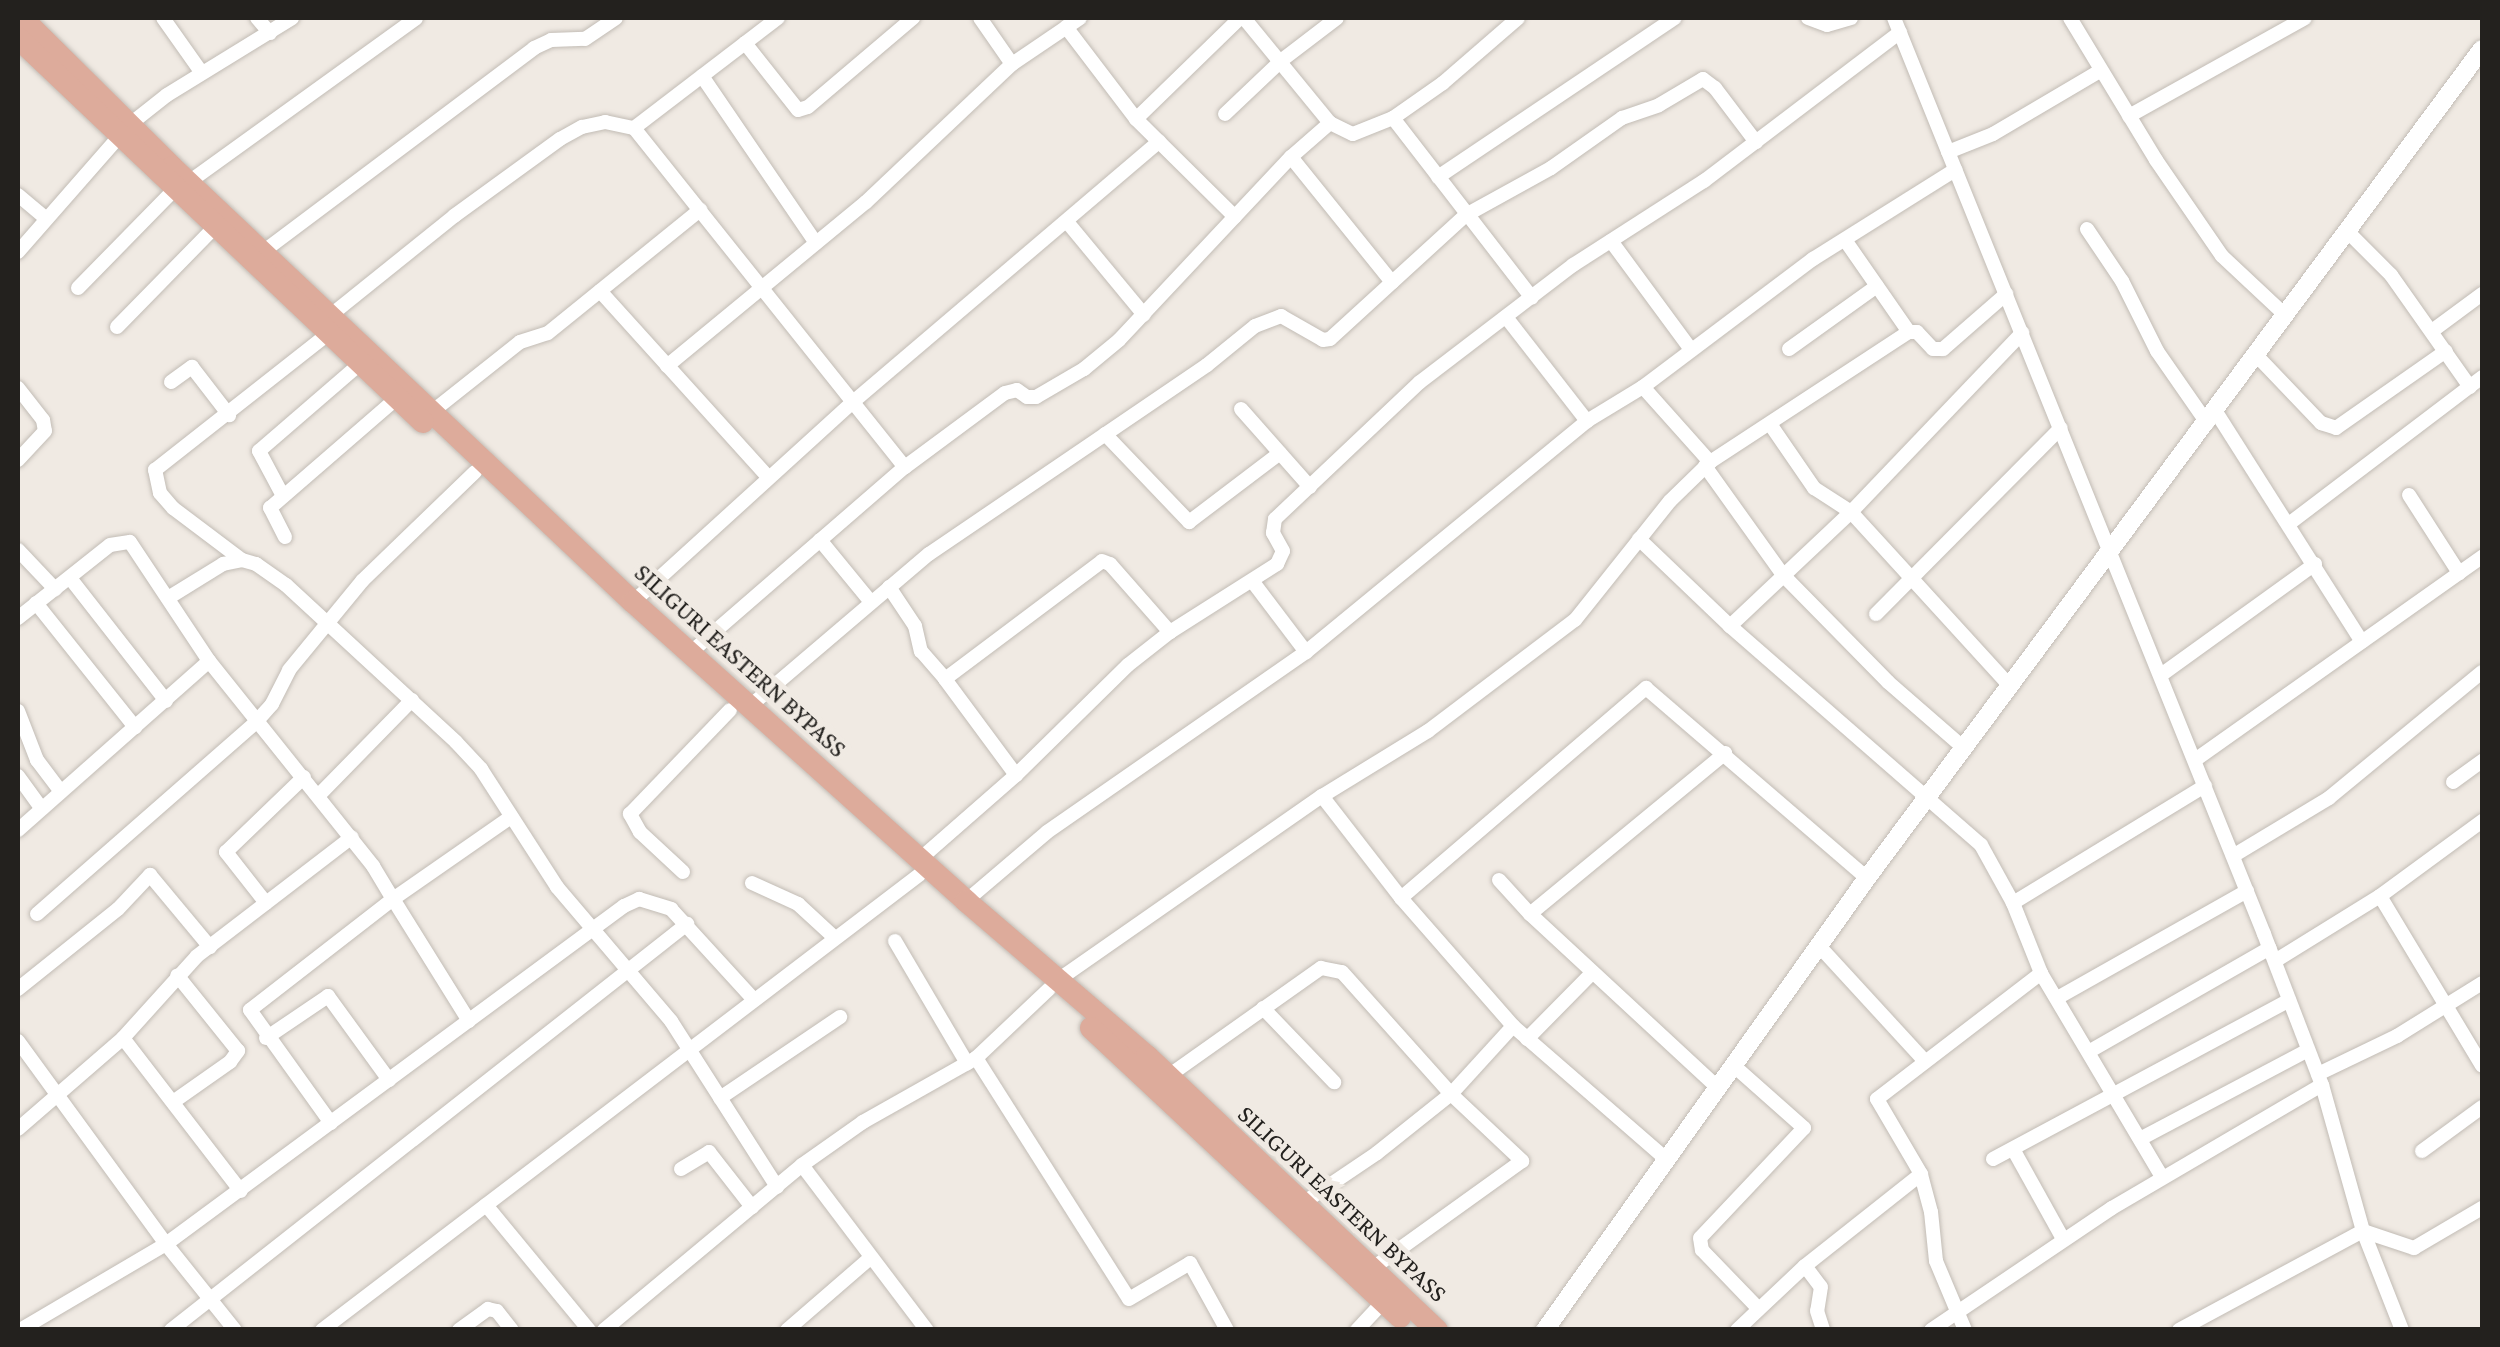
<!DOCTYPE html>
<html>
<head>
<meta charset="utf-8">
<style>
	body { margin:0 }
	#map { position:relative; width:2500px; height:1347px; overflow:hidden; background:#f0eae3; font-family:"Crimson Pro",serif }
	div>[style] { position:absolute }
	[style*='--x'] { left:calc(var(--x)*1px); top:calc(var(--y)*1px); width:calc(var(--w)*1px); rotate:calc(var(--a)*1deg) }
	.roads { filter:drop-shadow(0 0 2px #c2bcb5) drop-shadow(0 0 2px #c2bcb5) }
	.minor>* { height:14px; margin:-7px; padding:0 7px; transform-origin:7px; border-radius:7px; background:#fff }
	.tertiary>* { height:18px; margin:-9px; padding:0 9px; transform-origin:9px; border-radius:9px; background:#fff }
	.primary>* { height:22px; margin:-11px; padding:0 11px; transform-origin:11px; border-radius:11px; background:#ddab9b }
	span { translate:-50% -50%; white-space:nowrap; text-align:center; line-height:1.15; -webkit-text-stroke:10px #f0eae3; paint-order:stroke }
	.street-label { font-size:25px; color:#23211e }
	.frame { position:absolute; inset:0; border:20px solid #23211e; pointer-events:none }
</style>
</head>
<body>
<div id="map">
	<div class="roads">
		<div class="minor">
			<i style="--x:163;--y:18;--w:67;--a:54.7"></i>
			<i style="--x:257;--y:18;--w:20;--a:49"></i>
			<i style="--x:980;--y:18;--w:56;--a:55.2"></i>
			<i style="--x:1244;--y:18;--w:136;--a:50.7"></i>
			<i style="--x:1808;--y:18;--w:20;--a:20"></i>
			<i style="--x:1827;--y:25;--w:25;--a:-16"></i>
			<i style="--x:1894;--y:18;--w:988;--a:68"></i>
			<i style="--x:2264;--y:934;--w:162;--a:69"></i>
			<i style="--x:2322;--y:1085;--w:152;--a:74.3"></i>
			<i style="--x:2363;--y:1231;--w:106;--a:68.5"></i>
			<i style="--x:2070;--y:18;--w:166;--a:58.8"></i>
			<i style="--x:2156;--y:160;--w:116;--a:55.5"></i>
			<i style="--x:2222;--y:256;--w:86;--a:43.1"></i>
			<i style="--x:1066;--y:27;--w:116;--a:52.7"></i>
			<i style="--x:1136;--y:119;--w:139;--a:44.7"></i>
			<i style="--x:745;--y:43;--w:85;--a:51.7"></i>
			<i style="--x:798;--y:110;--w:10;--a:-17"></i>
			<i style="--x:808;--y:107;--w:138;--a:-40.3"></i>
			<i style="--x:702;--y:76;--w:202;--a:55.7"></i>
			<i style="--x:1225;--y:114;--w:79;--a:-43.5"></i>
			<i style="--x:1282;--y:60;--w:69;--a:-37.4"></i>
			<i style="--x:2129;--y:116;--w:201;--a:-29.1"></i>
			<i style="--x:1393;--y:118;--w:227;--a:52.3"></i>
			<i style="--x:1136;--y:119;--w:145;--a:-44.2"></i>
			<i style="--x:634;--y:128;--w:434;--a:51.4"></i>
			<i style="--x:1948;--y:152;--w:48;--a:-21.8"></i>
			<i style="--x:1993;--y:134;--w:124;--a:-30.5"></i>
			<i style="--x:1291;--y:157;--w:161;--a:51.1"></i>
			<i style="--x:1438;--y:177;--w:285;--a:-33.9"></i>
			<i style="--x:189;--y:182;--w:280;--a:-35.8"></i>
			<i style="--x:18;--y:195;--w:35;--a:40"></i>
			<i style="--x:1068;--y:223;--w:119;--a:50.4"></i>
			<i style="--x:2087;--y:229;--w:63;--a:56.1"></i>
			<i style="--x:2122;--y:281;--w:78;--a:63.4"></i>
			<i style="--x:2157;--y:351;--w:88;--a:55.2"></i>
			<i style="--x:2348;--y:232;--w:61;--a:45"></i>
			<i style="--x:2391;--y:275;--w:137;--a:54.8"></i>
			<i style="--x:1845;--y:240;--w:112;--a:55.2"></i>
			<i style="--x:1611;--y:241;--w:133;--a:53.6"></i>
			<i style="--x:264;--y:251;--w:338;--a:-36.9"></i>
			<i style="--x:534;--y:48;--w:19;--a:-25"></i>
			<i style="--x:551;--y:40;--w:34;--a:-2"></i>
			<i style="--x:585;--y:39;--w:37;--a:-34"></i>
			<i style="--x:18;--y:252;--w:169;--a:-48.8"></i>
			<i style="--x:129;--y:125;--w:48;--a:-38.3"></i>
			<i style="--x:167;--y:95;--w:147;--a:-31.6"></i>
			<i style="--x:78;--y:288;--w:137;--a:-45.6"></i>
			<i style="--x:600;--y:291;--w:251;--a:47.9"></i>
			<i style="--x:331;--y:315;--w:158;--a:-38.8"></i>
			<i style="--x:454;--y:216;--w:131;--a:-36"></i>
			<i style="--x:560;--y:139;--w:25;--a:-29"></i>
			<i style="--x:582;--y:127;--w:24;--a:-12"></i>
			<i style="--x:605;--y:122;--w:30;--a:12"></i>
			<i style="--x:634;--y:128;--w:181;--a:-37.4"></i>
			<i style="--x:1506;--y:317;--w:132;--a:52.1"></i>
			<i style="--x:117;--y:327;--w:139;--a:-45.6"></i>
			<i style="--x:2432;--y:331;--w:62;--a:-36.5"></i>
			<i style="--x:1789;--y:349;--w:108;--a:-35.6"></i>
			<i style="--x:2257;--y:356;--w:93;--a:46.3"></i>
			<i style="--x:2321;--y:423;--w:16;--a:18"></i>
			<i style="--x:2336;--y:428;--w:134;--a:-35"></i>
			<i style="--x:667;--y:366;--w:258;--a:-39.5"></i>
			<i style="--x:866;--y:202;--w:201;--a:-43.4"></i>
			<i style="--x:1012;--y:64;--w:82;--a:-34.1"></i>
			<i style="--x:171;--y:382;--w:26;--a:-36"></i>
			<i style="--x:192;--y:367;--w:61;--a:52.4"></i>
			<i style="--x:1643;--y:387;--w:101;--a:48.2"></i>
			<i style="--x:18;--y:388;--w:41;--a:52"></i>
			<i style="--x:43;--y:420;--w:11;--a:80"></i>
			<i style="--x:45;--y:431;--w:40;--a:133"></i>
			<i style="--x:1241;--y:409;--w:104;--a:48.5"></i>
			<i style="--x:433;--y:411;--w:111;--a:-38.4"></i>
			<i style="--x:520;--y:342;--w:29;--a:-18"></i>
			<i style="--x:548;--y:333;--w:196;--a:-39"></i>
			<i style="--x:2216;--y:412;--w:272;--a:57.6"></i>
			<i style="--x:1770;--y:424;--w:78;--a:55.5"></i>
			<i style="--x:1814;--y:488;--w:44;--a:33"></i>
			<i style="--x:1851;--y:512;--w:236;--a:47.6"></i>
			<i style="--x:1105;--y:434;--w:122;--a:46.3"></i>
			<i style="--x:1189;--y:522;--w:114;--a:-37.2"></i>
			<i style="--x:1705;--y:466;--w:134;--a:54.4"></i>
			<i style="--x:1783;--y:575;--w:150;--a:45.5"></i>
			<i style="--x:1888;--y:682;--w:102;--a:41"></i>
			<i style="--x:2409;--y:495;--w:93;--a:57.3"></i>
			<i style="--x:283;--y:496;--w:51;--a:-118.1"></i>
			<i style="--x:259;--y:451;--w:135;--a:-40.8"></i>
			<i style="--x:2290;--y:523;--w:241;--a:-37.2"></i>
			<i style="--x:285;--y:537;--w:33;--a:-117"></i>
			<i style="--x:270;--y:508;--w:168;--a:-40.9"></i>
			<i style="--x:1639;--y:539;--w:126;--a:43.7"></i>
			<i style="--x:1730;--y:626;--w:333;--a:41.1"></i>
			<i style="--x:1981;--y:845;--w:66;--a:61.1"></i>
			<i style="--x:820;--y:540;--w:80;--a:50.6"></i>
			<i style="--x:18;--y:550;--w:54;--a:46.5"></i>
			<i style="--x:242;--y:560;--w:86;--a:-143"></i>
			<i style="--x:173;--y:508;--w:20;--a:-131"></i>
			<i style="--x:160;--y:493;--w:24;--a:-102"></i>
			<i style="--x:155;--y:470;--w:220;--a:-38.2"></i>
			<i style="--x:70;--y:578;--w:156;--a:52"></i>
			<i style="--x:1253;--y:582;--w:88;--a:52.9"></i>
			<i style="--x:889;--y:587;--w:47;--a:56.3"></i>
			<i style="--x:915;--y:626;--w:26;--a:77"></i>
			<i style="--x:921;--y:651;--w:37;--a:49"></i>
			<i style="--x:168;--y:598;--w:65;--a:-31.7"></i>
			<i style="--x:223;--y:564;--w:19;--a:-12"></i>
			<i style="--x:242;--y:560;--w:15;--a:16"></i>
			<i style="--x:256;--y:564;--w:37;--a:35"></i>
			<i style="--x:286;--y:585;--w:231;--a:42.7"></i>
			<i style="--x:456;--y:742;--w:37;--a:47"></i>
			<i style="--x:481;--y:769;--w:140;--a:57.2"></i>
			<i style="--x:557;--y:887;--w:176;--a:49.6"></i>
			<i style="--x:671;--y:1021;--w:197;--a:57.4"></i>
			<i style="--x:633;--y:602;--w:297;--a:-42.3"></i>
			<i style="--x:853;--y:402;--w:402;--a:-40.4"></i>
			<i style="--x:36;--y:603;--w:159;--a:51.4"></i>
			<i style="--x:1876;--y:614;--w:262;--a:-45.2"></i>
			<i style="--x:18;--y:618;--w:117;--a:-38.4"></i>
			<i style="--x:110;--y:545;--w:20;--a:-9"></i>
			<i style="--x:130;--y:542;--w:143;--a:56.4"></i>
			<i style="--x:209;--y:661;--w:263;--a:51.3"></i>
			<i style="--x:373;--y:866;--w:39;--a:59"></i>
			<i style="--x:393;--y:899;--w:181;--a:142.2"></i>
			<i style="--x:250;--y:1010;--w:139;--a:54.4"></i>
			<i style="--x:1730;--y:626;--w:166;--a:-43.3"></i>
			<i style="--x:1851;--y:512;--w:248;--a:-46.3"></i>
			<i style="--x:690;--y:653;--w:284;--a:-40.9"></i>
			<i style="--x:905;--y:467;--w:124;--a:-36.5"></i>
			<i style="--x:1005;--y:393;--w:12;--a:-14"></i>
			<i style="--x:1017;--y:390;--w:12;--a:35"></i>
			<i style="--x:1027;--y:397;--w:9;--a:0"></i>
			<i style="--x:1036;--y:397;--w:56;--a:-30.3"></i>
			<i style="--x:1084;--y:369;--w:45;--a:-39.6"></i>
			<i style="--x:1119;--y:340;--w:251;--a:-46.8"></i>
			<i style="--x:1291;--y:157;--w:52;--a:-41.1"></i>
			<i style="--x:1330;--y:123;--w:25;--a:26"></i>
			<i style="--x:1353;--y:134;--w:43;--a:-21.8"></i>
			<i style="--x:1393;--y:118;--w:61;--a:-35"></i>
			<i style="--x:1443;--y:83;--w:99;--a:-40.9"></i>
			<i style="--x:2161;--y:675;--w:190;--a:-35.8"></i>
			<i style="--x:749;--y:707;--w:236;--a:-40.4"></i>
			<i style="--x:929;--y:554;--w:336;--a:-34.2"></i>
			<i style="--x:1207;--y:365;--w:62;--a:-39.1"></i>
			<i style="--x:1255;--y:326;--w:28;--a:-21"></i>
			<i style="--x:1281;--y:316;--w:48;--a:29.7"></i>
			<i style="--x:1323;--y:340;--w:7;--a:-8"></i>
			<i style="--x:1330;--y:339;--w:184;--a:-42.4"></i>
			<i style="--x:1466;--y:215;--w:97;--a:-28.9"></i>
			<i style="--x:1551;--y:168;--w:87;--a:-35.2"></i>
			<i style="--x:1622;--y:118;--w:39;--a:-19"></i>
			<i style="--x:1659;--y:105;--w:51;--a:-30.6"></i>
			<i style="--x:1703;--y:79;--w:15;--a:37"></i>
			<i style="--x:1715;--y:88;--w:68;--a:52.8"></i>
			<i style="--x:18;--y:711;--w:53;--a:68.8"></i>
			<i style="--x:37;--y:760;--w:39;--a:53"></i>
			<i style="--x:2195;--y:760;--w:352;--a:-35.3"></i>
			<i style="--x:1016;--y:775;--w:119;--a:-126.5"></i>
			<i style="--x:945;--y:679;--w:196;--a:-36.9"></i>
			<i style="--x:1102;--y:561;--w:9;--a:21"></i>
			<i style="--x:1110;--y:564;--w:91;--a:48.6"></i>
			<i style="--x:18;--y:776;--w:39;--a:54"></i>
			<i style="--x:2453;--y:782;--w:36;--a:-36"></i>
			<i style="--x:319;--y:795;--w:133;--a:-45.6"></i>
			<i style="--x:1322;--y:796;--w:129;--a:52.2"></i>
			<i style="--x:1401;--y:898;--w:170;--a:48.8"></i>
			<i style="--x:1513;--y:1026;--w:201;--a:41"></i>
			<i style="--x:18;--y:830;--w:255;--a:-41.5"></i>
			<i style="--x:2233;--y:856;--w:112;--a:-31.1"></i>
			<i style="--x:2329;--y:798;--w:198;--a:-39.5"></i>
			<i style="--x:920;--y:859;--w:128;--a:-41.2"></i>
			<i style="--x:1016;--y:775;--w:157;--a:-44.5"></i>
			<i style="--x:1128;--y:665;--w:53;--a:-38.2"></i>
			<i style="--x:1170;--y:632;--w:127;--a:-32.4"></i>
			<i style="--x:1277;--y:564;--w:14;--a:-65"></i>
			<i style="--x:1283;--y:551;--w:21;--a:-119"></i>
			<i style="--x:1273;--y:533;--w:14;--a:-82"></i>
			<i style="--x:1275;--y:519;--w:199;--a:-43.4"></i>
			<i style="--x:1420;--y:382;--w:193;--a:-37.4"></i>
			<i style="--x:1573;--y:265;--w:156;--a:-32.7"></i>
			<i style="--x:1704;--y:181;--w:246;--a:-37.2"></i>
			<i style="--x:683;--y:872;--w:59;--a:-137.1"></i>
			<i style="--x:640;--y:832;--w:21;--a:-119"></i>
			<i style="--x:630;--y:814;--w:144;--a:-46.1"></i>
			<i style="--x:1499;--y:880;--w:46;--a:47.6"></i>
			<i style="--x:752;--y:883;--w:51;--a:24.5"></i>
			<i style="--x:798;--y:904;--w:50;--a:42.6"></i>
			<i style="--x:2380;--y:896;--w:198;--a:59"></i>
			<i style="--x:1401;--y:898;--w:323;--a:-40.6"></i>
			<i style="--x:1646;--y:688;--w:291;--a:40.7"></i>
			<i style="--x:966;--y:901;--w:106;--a:-40.4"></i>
			<i style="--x:1047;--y:832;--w:315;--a:-34.8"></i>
			<i style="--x:1306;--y:652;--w:364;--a:-39.4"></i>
			<i style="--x:1587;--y:421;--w:66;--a:-31.3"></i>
			<i style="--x:1643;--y:387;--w:213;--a:-37"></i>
			<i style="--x:1813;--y:259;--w:168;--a:-32.1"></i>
			<i style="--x:266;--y:903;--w:65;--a:-128.1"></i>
			<i style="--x:226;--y:852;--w:108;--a:-43.9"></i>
			<i style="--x:37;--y:914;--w:291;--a:-41.2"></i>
			<i style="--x:256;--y:722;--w:24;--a:-48"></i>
			<i style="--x:272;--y:704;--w:38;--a:-63"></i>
			<i style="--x:289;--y:670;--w:115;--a:-50.6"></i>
			<i style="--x:362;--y:581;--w:157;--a:-44"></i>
			<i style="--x:895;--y:941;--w:142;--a:59.5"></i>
			<i style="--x:1819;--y:946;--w:155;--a:47.4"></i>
			<i style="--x:2275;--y:961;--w:123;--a:-31.8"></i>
			<i style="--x:2380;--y:896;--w:127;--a:-36.3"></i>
			<i style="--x:1058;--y:980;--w:322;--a:-34.9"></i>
			<i style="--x:1322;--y:796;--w:124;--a:-31.5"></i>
			<i style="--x:1428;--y:731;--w:184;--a:-37.1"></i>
			<i style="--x:1575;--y:620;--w:152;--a:-51.4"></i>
			<i style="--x:1670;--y:501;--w:56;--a:-44.3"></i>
			<i style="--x:1710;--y:462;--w:238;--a:-33.2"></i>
			<i style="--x:1909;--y:332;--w:8;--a:0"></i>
			<i style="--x:1917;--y:332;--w:23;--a:47"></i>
			<i style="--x:1933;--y:349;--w:10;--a:0"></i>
			<i style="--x:1943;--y:349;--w:84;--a:-41.1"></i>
			<i style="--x:18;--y:989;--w:128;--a:-38.7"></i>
			<i style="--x:118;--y:909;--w:47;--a:-46.7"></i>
			<i style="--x:150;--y:875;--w:94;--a:50.2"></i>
			<i style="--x:2059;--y:997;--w:216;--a:-29.4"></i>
			<i style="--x:1263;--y:1008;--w:103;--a:46.2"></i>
			<i style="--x:469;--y:1021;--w:144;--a:-121.9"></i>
			<i style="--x:393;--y:899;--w:144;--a:-34.8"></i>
			<i style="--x:123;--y:1038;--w:193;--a:52.4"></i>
			<i style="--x:266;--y:1038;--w:75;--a:-34.1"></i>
			<i style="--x:328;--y:996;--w:104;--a:54"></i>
			<i style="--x:1527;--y:1039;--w:91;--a:-45.4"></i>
			<i style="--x:18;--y:1041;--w:251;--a:53.9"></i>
			<i style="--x:166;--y:1244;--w:110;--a:51.3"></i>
			<i style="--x:2090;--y:1051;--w:207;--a:-29.8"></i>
			<i style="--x:976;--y:1058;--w:285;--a:57.6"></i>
			<i style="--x:1129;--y:1299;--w:71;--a:-30.5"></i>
			<i style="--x:1190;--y:1263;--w:77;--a:61.1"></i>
			<i style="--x:1733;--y:1065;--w:95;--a:41.6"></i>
			<i style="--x:1804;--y:1128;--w:151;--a:133.4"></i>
			<i style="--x:1700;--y:1238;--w:12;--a:81"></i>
			<i style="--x:1702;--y:1250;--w:81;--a:46"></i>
			<i style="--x:2318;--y:1074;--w:88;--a:-25.7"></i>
			<i style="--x:2397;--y:1036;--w:100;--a:-31.9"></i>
			<i style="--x:1167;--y:1077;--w:189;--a:-35.3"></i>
			<i style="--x:1321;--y:968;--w:21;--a:11"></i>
			<i style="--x:1342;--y:972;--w:164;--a:48.2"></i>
			<i style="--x:1451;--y:1094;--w:98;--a:43.3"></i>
			<i style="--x:1522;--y:1161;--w:183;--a:144.3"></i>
			<i style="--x:1717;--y:1087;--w:255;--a:-137.2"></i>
			<i style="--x:1530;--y:914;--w:253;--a:-39.5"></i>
			<i style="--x:720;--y:1098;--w:145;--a:-34"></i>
			<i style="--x:173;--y:1102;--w:70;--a:-35.1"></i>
			<i style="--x:230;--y:1062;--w:14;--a:-54"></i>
			<i style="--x:238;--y:1051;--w:97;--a:-128.8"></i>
			<i style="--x:18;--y:1129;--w:139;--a:-40.9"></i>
			<i style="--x:123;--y:1038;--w:110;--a:-47.9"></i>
			<i style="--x:197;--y:956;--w:195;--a:-37.5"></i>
			<i style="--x:2140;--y:1139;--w:190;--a:-27.9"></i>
			<i style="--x:2013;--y:1149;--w:103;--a:60.9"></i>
			<i style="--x:2422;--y:1151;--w:74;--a:-36.3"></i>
			<i style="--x:1993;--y:1159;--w:336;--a:-28.2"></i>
			<i style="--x:802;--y:1165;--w:207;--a:52.9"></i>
			<i style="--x:681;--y:1169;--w:33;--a:-31"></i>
			<i style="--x:709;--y:1152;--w:70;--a:52"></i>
			<i style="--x:2162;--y:1177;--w:237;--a:-120.7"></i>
			<i style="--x:2041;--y:973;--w:75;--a:-111.8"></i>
			<i style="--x:2013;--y:903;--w:225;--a:-31.4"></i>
			<i style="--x:1303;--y:1203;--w:89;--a:-34"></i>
			<i style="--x:1377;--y:1153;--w:95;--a:-38.6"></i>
			<i style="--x:1451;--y:1094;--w:92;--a:-47.6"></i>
			<i style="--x:486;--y:1205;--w:162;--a:50.5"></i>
			<i style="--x:1805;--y:1266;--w:26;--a:53"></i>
			<i style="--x:1821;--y:1287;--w:24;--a:99"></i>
			<i style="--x:1817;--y:1311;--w:20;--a:72"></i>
			<i style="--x:20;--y:1330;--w:169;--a:-30.5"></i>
			<i style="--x:166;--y:1244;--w:569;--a:-36.43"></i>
			<i style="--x:624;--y:906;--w:17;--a:-25"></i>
			<i style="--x:639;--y:899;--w:34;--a:17"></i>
			<i style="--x:671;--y:909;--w:123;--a:47.6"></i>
			<i style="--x:171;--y:1330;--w:657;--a:-38.2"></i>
			<i style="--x:322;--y:1330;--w:751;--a:-37.31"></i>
			<i style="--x:459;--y:1330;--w:36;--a:-36"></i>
			<i style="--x:488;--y:1309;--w:9;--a:13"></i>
			<i style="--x:497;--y:1311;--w:24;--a:52"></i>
			<i style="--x:604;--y:1330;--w:258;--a:-39.8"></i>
			<i style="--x:802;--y:1165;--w:75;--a:-35.2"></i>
			<i style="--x:863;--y:1122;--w:130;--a:-29.5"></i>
			<i style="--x:976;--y:1058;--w:100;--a:-43.4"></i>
			<i style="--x:787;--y:1330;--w:110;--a:-40.9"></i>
			<i style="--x:1357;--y:1330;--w:40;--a:-47"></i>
			<i style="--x:1737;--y:1330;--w:93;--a:-43.3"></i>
			<i style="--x:1805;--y:1266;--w:148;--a:-38.4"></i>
			<i style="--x:1931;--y:1330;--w:218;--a:-34"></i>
			<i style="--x:2112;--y:1208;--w:243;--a:-30.4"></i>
			<i style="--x:1965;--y:1330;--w:75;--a:-112.8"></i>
			<i style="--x:1936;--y:1261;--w:49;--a:-95.8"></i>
			<i style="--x:1931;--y:1212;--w:39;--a:-105"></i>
			<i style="--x:1921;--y:1174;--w:87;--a:-120.4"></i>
			<i style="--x:1877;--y:1099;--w:207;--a:-37.5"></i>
			<i style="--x:2179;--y:1330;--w:209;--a:-28.3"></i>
			<i style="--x:2363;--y:1231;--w:54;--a:18.4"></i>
			<i style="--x:2414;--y:1248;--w:79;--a:-30.5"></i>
		</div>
		<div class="tertiary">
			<i style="--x:1545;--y:1330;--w:555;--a:-54.53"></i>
			<i style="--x:1867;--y:878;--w:1032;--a:-53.43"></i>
		</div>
		<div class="primary">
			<i style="--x:22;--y:18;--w:211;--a:44.8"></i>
			<i style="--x:172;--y:167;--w:634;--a:43.34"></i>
			<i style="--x:633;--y:602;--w:448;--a:41.9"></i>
			<i style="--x:966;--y:901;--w:238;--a:40.6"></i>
			<i style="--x:1147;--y:1056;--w:399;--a:43.4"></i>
			<i style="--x:18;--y:38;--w:558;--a:43.48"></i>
			<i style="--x:1091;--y:1028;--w:423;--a:43.1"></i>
		</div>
	</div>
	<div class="street-label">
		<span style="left:740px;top:661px;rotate:42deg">SILIGURI EASTERN BYPASS</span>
		<span style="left:1342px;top:1204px;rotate:43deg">SILIGURI EASTERN BYPASS</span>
	</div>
	<div class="frame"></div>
</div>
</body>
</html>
